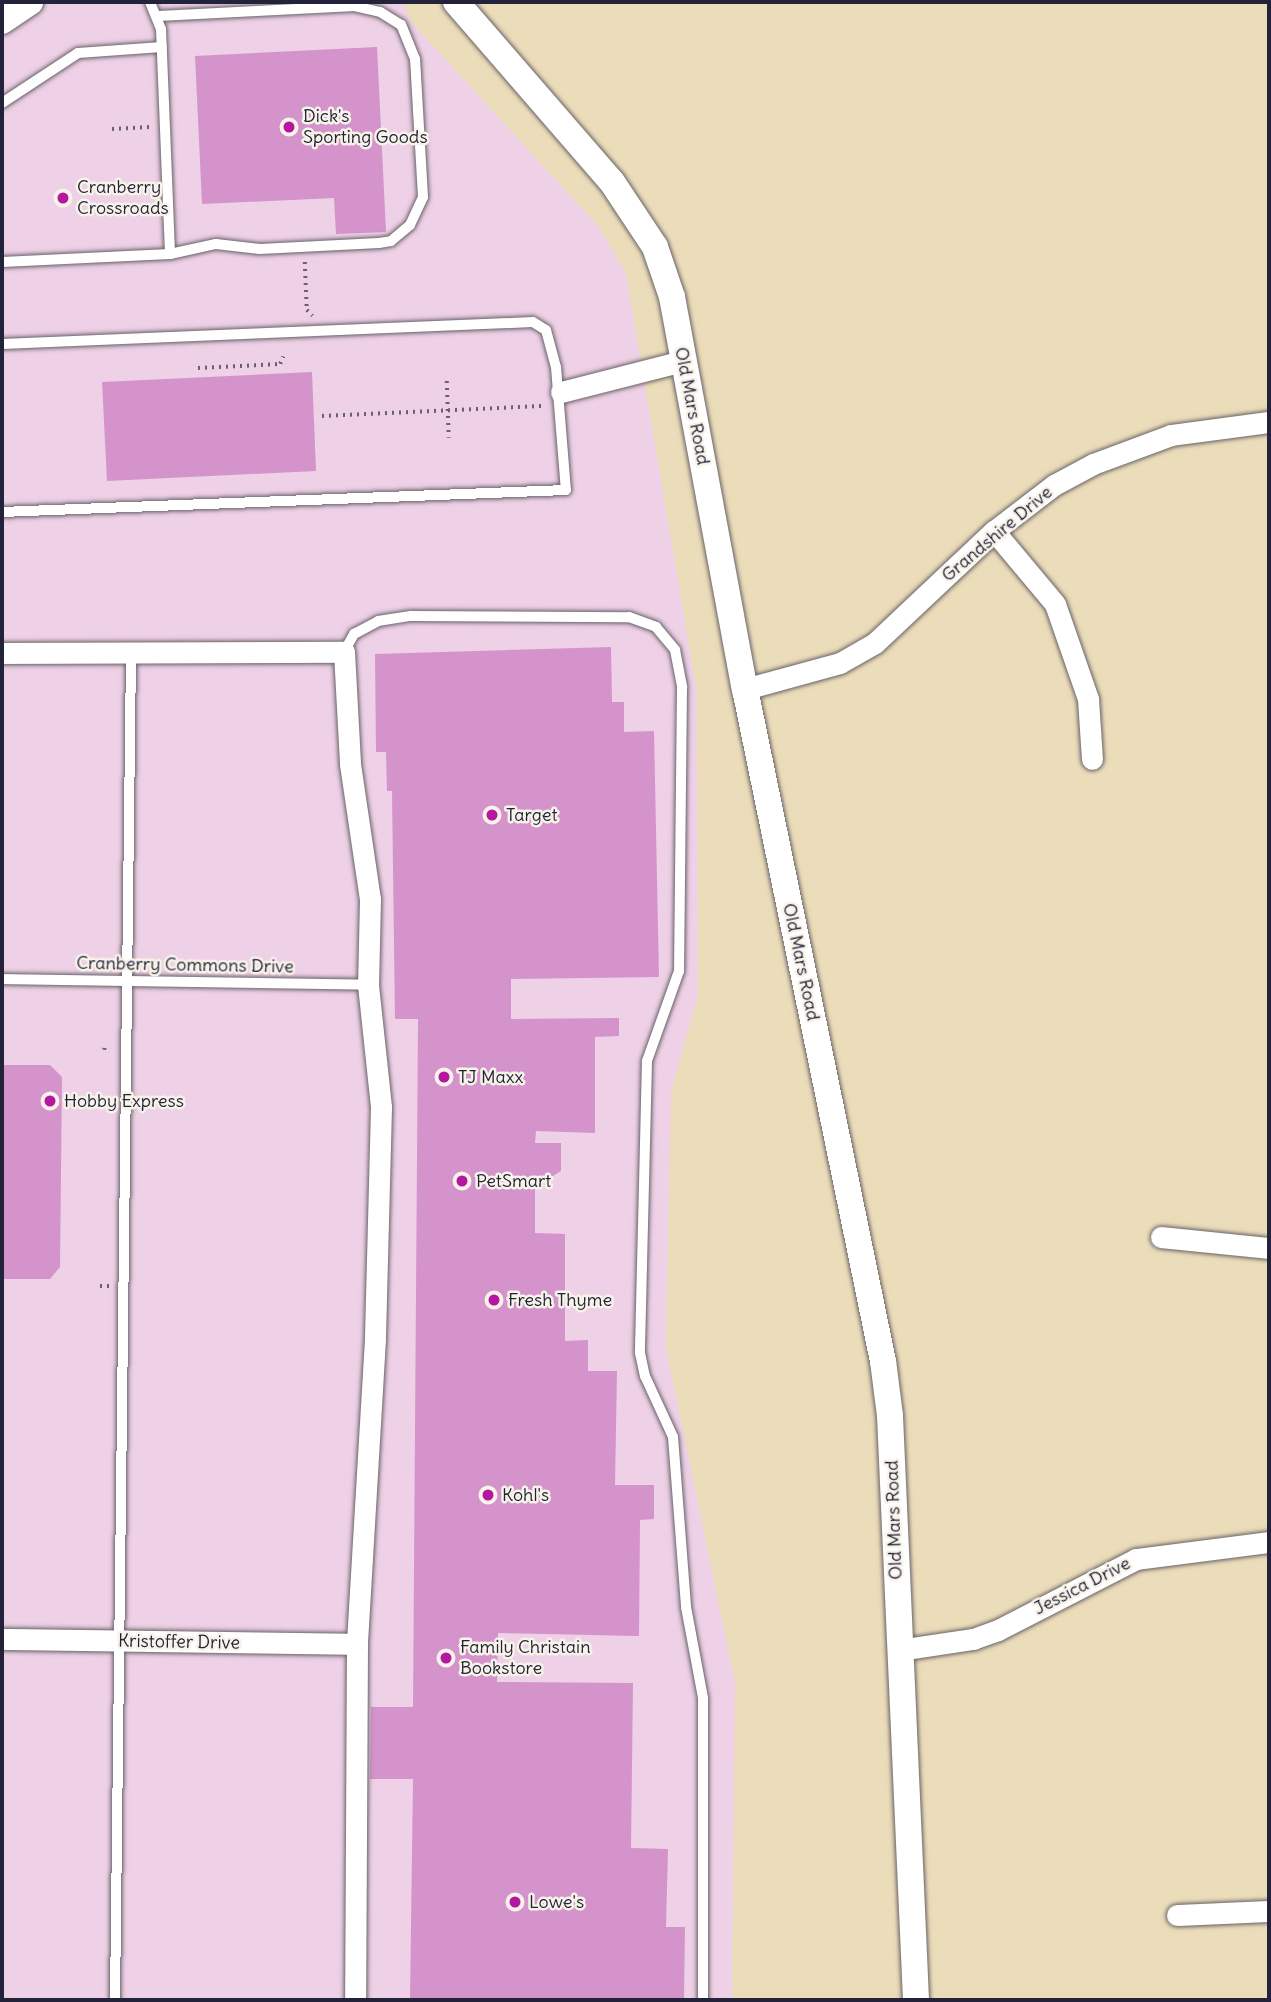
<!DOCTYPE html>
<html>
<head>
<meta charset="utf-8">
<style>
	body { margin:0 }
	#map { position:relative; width:1271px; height:2002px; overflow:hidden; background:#ecddba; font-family:Delius,sans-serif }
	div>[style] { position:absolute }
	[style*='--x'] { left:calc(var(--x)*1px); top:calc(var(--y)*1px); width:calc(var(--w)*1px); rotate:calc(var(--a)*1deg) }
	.built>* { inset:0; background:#eed0e7 }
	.building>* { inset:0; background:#d493cb }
	.path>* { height:3.5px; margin-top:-1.75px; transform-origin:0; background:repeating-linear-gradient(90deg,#696367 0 2px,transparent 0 7px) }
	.roads { filter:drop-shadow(0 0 2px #696367) drop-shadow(0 0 2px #696367) }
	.service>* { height:10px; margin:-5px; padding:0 5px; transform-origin:5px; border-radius:5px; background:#fff }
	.minor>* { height:21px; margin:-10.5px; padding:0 10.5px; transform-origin:10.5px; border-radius:10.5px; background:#fff }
	.tertiary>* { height:26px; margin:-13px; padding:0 13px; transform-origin:13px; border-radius:13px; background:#fff }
	.dots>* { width:19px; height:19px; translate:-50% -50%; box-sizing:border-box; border:4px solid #f7f3e8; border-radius:50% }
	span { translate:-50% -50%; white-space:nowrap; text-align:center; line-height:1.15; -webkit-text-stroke:5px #f7f3e8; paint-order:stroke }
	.poi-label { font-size:18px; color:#22223b }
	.left { translate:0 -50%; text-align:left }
	.street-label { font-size:18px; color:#22223b }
	.frame { position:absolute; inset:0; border:4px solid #22223b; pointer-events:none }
</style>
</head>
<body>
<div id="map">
	<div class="built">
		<i style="clip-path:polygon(2px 2px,403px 2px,410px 21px,599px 227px,626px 273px,697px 693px,698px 996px,671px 1091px,666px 1348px,735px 1682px,732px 2000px,2px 2000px)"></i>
	</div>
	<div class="building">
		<i style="clip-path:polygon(377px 47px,386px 232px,336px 234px,334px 198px,202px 204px,195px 56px)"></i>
		<i style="clip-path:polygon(312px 372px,316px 471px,107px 481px,102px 382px)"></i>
		<i style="clip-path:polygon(611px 647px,612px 702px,624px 702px,624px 732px,654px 731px,659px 977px,511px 979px,511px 1019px,619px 1018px,619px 1036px,595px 1037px,595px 1133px,536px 1131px,535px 1143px,561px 1143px,561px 1171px,535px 1187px,535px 1233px,565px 1234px,565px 1341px,588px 1340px,588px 1371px,617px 1371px,615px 1485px,654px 1485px,654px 1519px,640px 1520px,639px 1636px,498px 1633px,497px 1682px,633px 1683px,631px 1848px,668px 1849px,666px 1927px,685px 1927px,684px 2000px,410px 2000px,413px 1779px,370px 1779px,371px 1707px,413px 1707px,418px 1019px,395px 1019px,392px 791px,387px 791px,386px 752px,376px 752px,375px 654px)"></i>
		<i style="clip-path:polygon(2px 1065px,50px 1065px,62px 1077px,60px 1267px,50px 1279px,2px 1279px)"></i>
	</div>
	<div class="path">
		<i style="--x:112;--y:129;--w:38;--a:-3"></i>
		<i style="--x:305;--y:262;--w:48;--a:87.6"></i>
		<i style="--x:307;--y:310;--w:8;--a:45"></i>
		<i style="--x:198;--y:368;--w:82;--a:-2.8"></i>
		<i style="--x:280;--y:364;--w:8;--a:-67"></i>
		<i style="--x:447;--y:381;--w:57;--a:88"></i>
		<i style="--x:322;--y:416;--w:224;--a:-2.6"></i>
		<i style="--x:104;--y:1050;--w:6;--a:-81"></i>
		<i style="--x:100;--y:1286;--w:10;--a:0"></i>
	</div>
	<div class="roads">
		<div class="service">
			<i style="--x:150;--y:2;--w:29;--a:68"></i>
			<i style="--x:161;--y:29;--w:225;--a:87.7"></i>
			<i style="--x:2;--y:103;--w:91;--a:-33.3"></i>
			<i style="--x:78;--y:53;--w:84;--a:-4.1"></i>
			<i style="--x:2;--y:262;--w:168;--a:-2.7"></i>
			<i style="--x:170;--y:254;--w:47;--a:-12.3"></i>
			<i style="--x:216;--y:244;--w:44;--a:6.5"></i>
			<i style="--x:260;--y:249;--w:119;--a:-2.9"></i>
			<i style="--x:379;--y:243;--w:12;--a:-9"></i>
			<i style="--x:391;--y:241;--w:25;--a:-40"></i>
			<i style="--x:410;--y:225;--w:31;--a:-65"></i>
			<i style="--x:423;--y:197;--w:138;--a:-93.3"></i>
			<i style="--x:415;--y:59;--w:37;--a:-112"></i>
			<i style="--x:401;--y:25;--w:25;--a:-148"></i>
			<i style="--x:380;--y:12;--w:26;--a:-167"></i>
			<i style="--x:355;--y:6;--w:197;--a:177.1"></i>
			<i style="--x:2;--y:344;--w:531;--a:-2.37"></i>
			<i style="--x:533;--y:322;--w:15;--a:32"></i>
			<i style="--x:546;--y:330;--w:38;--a:75"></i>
			<i style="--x:556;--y:367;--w:123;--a:85.4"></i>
			<i style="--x:566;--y:490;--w:564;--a:177.77"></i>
			<i style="--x:344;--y:652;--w:21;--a:-61"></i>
			<i style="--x:354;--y:634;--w:27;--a:-28"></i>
			<i style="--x:378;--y:621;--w:33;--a:-9"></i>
			<i style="--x:411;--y:616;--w:218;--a:0.3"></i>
			<i style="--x:629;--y:617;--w:29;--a:20"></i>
			<i style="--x:656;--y:627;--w:30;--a:50"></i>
			<i style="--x:675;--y:650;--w:38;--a:79"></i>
			<i style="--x:682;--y:687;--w:284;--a:90.6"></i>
			<i style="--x:679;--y:971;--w:96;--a:109.6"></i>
			<i style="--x:647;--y:1061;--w:292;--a:91.4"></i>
			<i style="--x:640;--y:1353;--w:24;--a:78"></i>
			<i style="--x:645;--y:1376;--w:67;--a:65.3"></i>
			<i style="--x:673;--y:1437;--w:170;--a:85.6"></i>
			<i style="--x:686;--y:1607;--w:93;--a:79.4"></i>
			<i style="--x:703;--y:1698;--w:302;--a:90"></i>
			<i style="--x:2;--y:979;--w:366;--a:0.9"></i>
			<i style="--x:115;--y:2000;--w:1346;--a:-89.32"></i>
		</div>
		<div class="minor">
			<i style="--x:561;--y:392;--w:126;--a:-14.3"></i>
			<i style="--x:994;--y:531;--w:95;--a:50.1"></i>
			<i style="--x:1055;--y:604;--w:101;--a:70.8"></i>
			<i style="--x:1088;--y:699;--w:60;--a:86.2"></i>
			<i style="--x:2;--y:653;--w:342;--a:-0.2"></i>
			<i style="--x:344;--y:652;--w:112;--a:86.9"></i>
			<i style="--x:350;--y:764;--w:136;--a:81.6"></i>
			<i style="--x:370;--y:899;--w:86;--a:91.3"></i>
			<i style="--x:368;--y:985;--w:123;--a:83.9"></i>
			<i style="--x:381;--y:1107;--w:232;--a:91.5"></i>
			<i style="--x:375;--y:1339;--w:306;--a:93.4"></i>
			<i style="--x:357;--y:1644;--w:356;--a:90.3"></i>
			<i style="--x:745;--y:689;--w:98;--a:-15.3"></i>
			<i style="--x:840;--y:663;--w:40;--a:-29.7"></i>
			<i style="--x:875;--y:643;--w:163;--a:-43.3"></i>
			<i style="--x:994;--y:531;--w:76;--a:-37.5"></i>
			<i style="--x:1054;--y:485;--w:44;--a:-28.3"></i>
			<i style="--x:1093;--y:464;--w:83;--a:-20.4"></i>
			<i style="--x:1171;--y:435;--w:99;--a:-7.6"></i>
			<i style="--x:1161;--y:1237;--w:109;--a:5.8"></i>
			<i style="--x:2;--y:1639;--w:355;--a:0.8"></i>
			<i style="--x:899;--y:1650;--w:75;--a:-8.5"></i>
			<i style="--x:973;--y:1639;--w:27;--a:-20"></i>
			<i style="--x:998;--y:1630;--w:155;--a:-27.2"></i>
			<i style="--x:1136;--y:1559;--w:134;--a:-7.3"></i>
			<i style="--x:1177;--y:1915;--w:92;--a:-2.5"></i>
		</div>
		<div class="tertiary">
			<i style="--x:456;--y:2;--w:238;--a:49.1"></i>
			<i style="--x:612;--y:182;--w:78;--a:56.5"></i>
			<i style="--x:655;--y:247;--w:53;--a:71.2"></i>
			<i style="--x:672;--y:297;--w:399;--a:79.5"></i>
			<i style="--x:745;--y:689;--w:686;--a:78.4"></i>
			<i style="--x:883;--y:1361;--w:55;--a:82.7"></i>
			<i style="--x:890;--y:1416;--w:585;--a:87.45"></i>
			<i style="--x:2;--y:21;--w:34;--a:-34"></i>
		</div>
	</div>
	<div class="dots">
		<i style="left:289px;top:127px;background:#b5179e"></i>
		<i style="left:63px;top:198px;background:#b5179e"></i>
		<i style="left:492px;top:815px;background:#b5179e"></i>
		<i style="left:444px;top:1077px;background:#b5179e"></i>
		<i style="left:50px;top:1101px;background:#b5179e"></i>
		<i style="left:462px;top:1181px;background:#b5179e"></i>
		<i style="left:494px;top:1300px;background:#b5179e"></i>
		<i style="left:488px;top:1495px;background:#b5179e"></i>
		<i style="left:446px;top:1658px;background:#b5179e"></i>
		<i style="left:515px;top:1902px;background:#b5179e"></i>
	</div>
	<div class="poi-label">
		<span class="left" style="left:303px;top:127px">Dick's<br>Sporting Goods</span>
		<span class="left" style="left:77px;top:198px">Cranberry<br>Crossroads</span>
		<span class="left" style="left:506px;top:815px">Target</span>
		<span class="left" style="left:458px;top:1077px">TJ Maxx</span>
		<span class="left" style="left:64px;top:1101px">Hobby Express</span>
		<span class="left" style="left:476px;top:1181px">PetSmart</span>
		<span class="left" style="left:508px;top:1300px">Fresh Thyme</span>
		<span class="left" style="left:502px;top:1495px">Kohl's</span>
		<span class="left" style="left:460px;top:1658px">Family Christain<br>Bookstore</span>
		<span class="left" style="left:529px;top:1902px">Lowe's</span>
	</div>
	<div class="street-label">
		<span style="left:692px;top:406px;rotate:79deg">Old Mars Road</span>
		<span style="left:997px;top:534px;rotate:-40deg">Grandshire Drive</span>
		<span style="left:801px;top:962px;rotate:78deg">Old Mars Road</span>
		<span style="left:185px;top:965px;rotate:1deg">Cranberry Commons Drive</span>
		<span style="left:894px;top:1520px;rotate:-92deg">Old Mars Road</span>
		<span style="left:1082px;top:1586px;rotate:-27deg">Jessica Drive</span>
		<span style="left:179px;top:1642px;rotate:1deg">Kristoffer Drive</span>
	</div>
	<div class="frame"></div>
</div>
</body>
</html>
